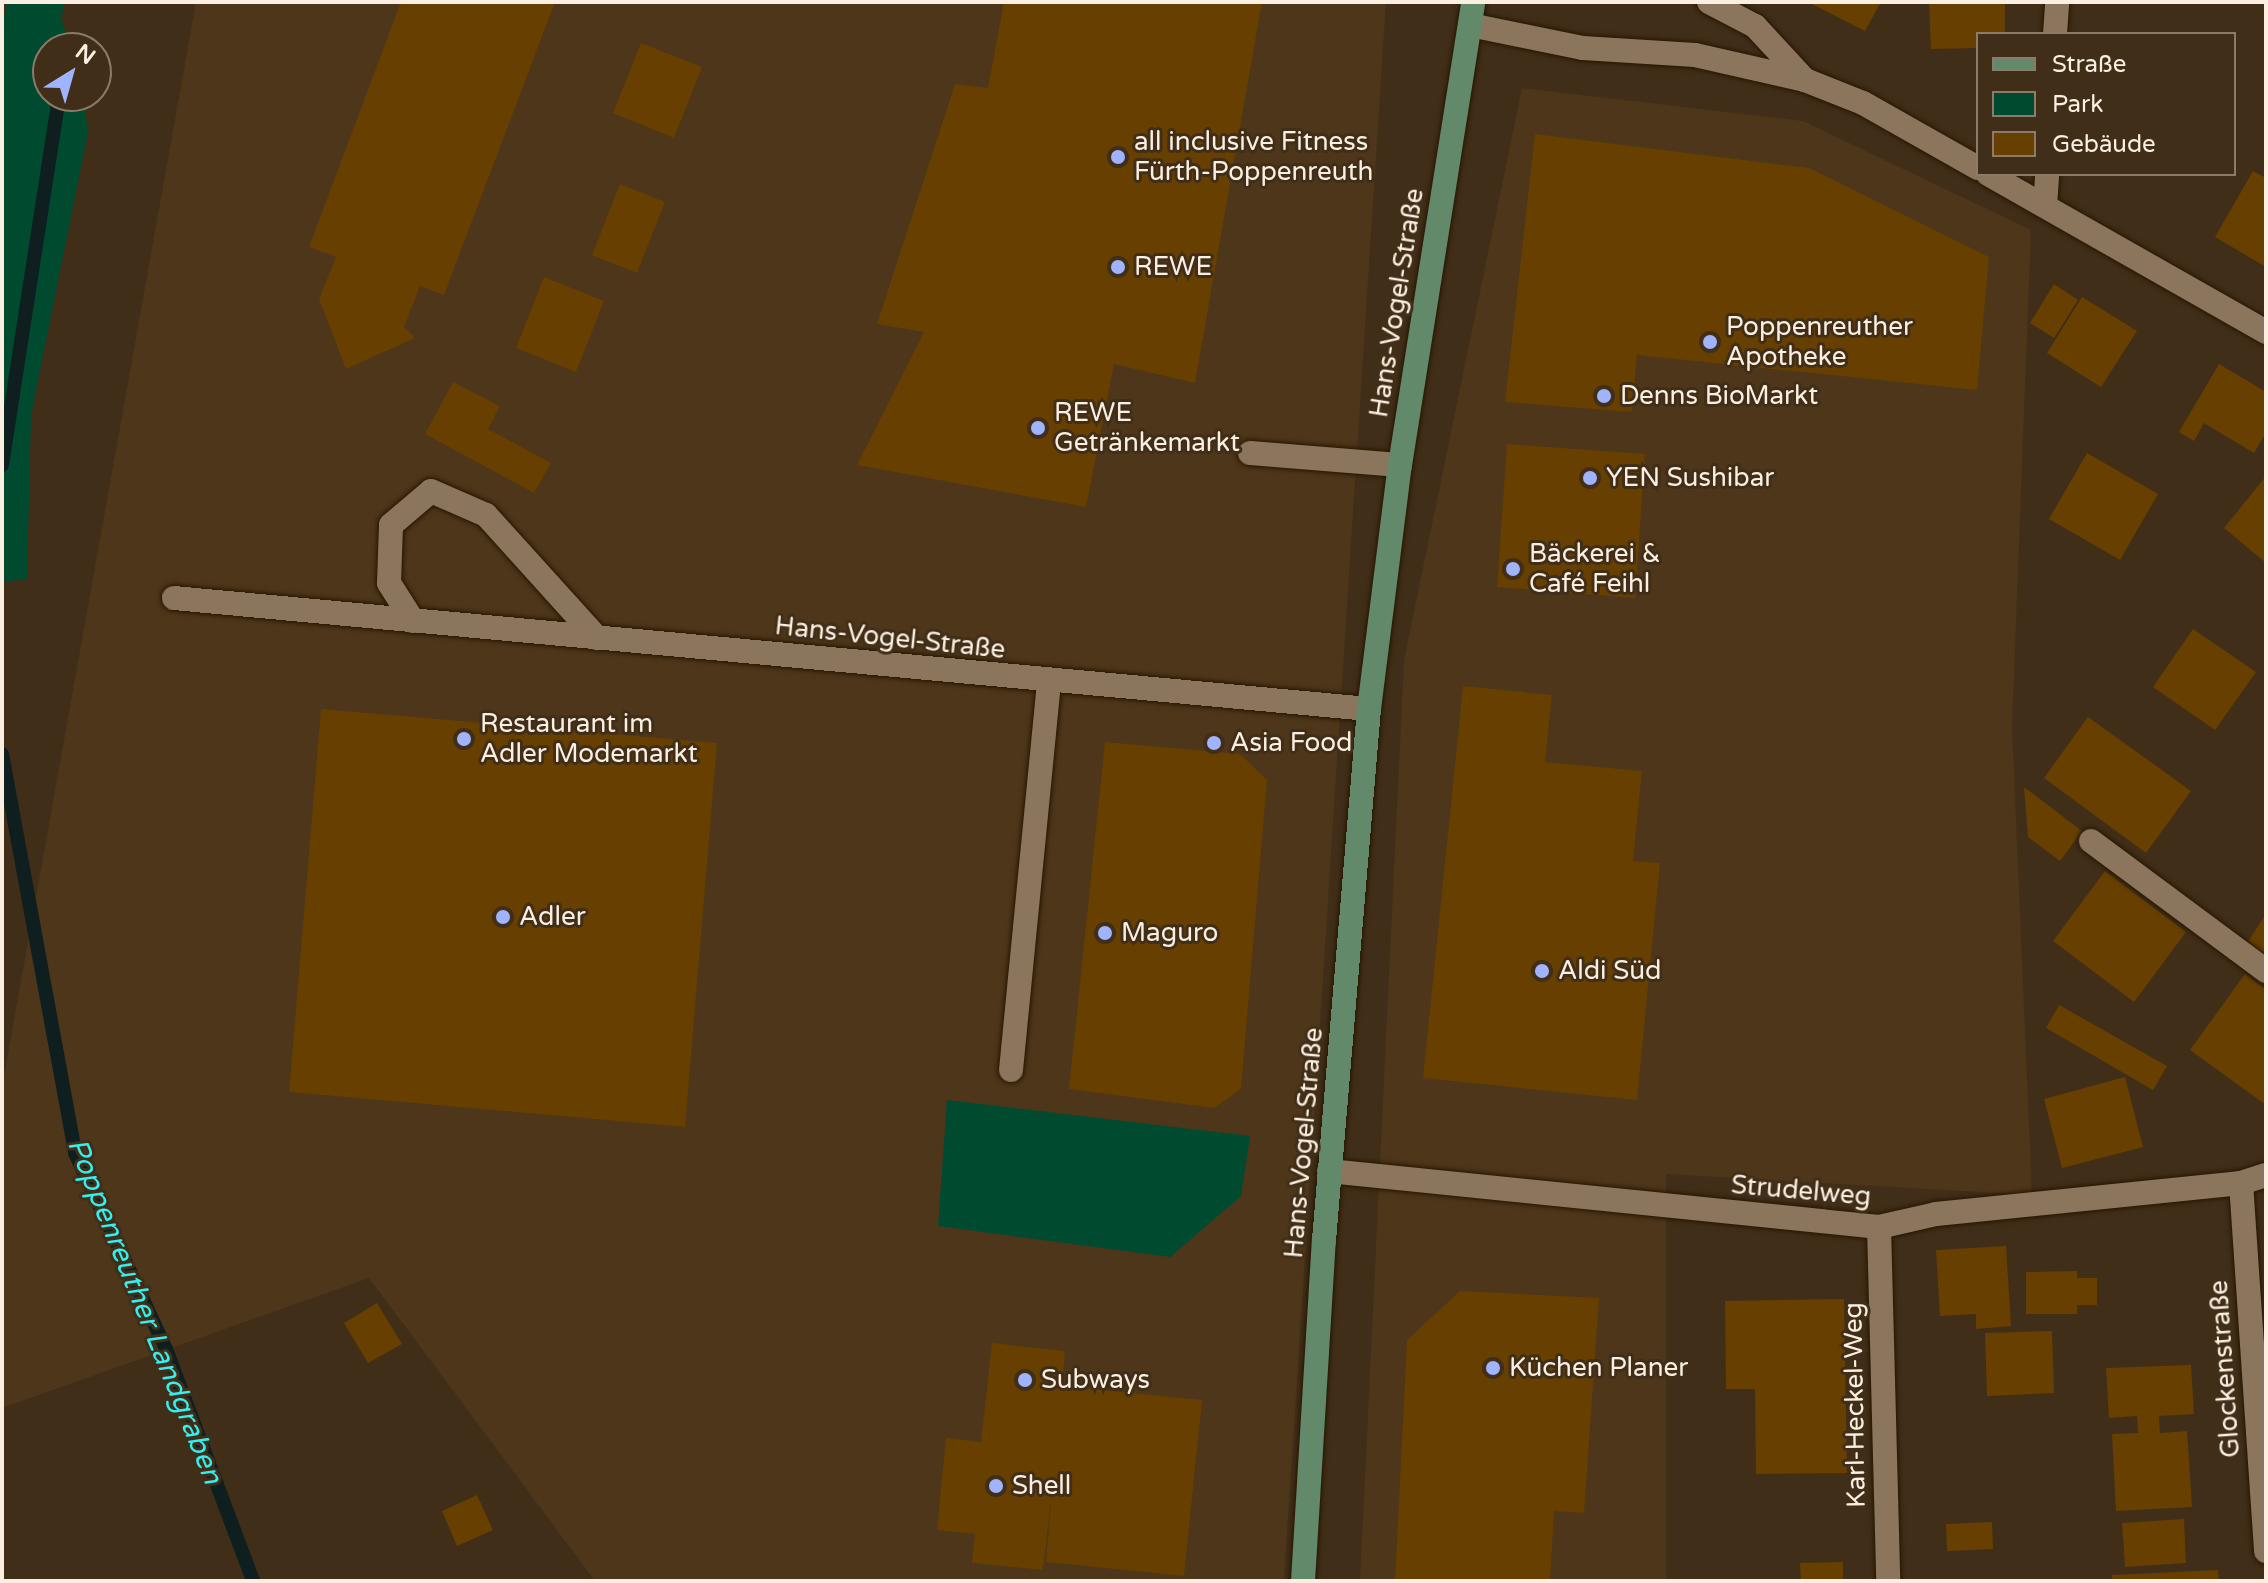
<!DOCTYPE html>
<html>
<head>
<meta charset="utf-8">
<style>
	body { margin:0 }
	#map { position:relative; width:2268px; height:1583px; overflow:hidden; background:#412e18; font-family:"Varela Round",sans-serif }
	div>[style] { position:absolute }
	[style*='--x'] { left:calc(var(--x)*1px); top:calc(var(--y)*1px); width:calc(var(--w)*1px); rotate:calc(var(--a)*1deg) }
	.built>* { inset:0; background:#4d3619 }
	.green>* { inset:0; background:#004b30 }
	.stream>* { height:14px; margin:-7px; padding:0 7px; transform-origin:7px; border-radius:7px; background:#0f1f1f }
	.building>* { inset:0; background:#673f01 }
	.roads { filter:drop-shadow(0 0 2px #271601) drop-shadow(0 0 2px #271601) }
	.service>* { height:24px; margin:-12px; padding:0 12px; transform-origin:12px; border-radius:12px; background:#8b765d }
	.minor>* { height:24px; margin:-12px; padding:0 12px; transform-origin:12px; border-radius:12px; background:#8b765d }
	.tertiary>* { height:24px; margin:-12px; padding:0 12px; transform-origin:12px; border-radius:12px; background:#8b765d }
	.secondary>* { height:24px; margin:-12px; padding:0 12px; transform-origin:12px; border-radius:12px; background:#61896a }
	.dots>* { width:22px; height:22px; translate:-50% -50%; box-sizing:border-box; border:4px solid #412e18; border-radius:50% }
	span { translate:-50% -50%; white-space:nowrap; text-align:center; line-height:1.15; -webkit-text-stroke:6px #412e18; paint-order:stroke }
	.poi-label { font-size:26px; color:#fbefe1 }
	.left { translate:0 -50%; text-align:left }
	.street-label { font-size:26px; color:#fbefe1 }
	.water-label { font-size:28px; color:#34eff0; font-style:italic }
	.frame { position:absolute; inset:0; border:4px solid #fbefe1; pointer-events:none }
	.legend { position:absolute; left:1976px; top:32px; width:260px; height:144px; box-sizing:border-box; background:#412e18; border:2px solid #8b7b68; margin:0; padding:10px 14px; list-style:none; font-size:24px; color:#fbefe1 }
	.legend li { display:flex; align-items:center; gap:16px; height:40px }
	.legend b { width:40px; border:2px solid #8b7b68 }
	.north { position:absolute; left:32px; top:32px; width:80px; height:80px; box-sizing:border-box; background:#412e18; border:2px solid #8b7b68; border-radius:50%; rotate:37deg; font-size:22px; font-weight:700; line-height:32px; text-align:center; color:#fbefe1 }
	.north::after { content:''; display:block; margin:auto; width:28px; height:36px; background:#a0b3fd; clip-path:polygon(50% 0,100% 100%,50% 72%,0 100%) }
</style>
</head>
<body>
<div id="map">
	<div class="built">
		<i style="clip-path:polygon(196px 2px,1386px 2px,1284px 1581px,595px 1581px,369px 1278px,2px 1408px,2px 1087px)"></i>
		<i style="clip-path:polygon(1522px 88px,1803px 121px,2031px 230px,2012px 726px,2032px 1195px,1666px 1174px,1666px 1581px,1360px 1581px,1404px 660px)"></i>
	</div>
	<div class="green">
		<i style="clip-path:polygon(7px 2px,65px 2px,61px 18px,71px 48px,48px 48px,48px 96px,83px 96px,88px 132px,31px 415px,27px 579px,2px 582px,2px 28px)"></i>
		<i style="clip-path:polygon(947px 1100px,1250px 1136px,1241px 1196px,1170px 1257px,938px 1226px)"></i>
	</div>
	<div class="stream">
		<i style="--x:2;--y:465;--w:367;--a:-81.2"></i>
		<i style="--x:2;--y:754;--w:406;--a:79.6"></i>
		<i style="--x:75;--y:1153;--w:216;--a:65.1"></i>
		<i style="--x:166;--y:1349;--w:248;--a:69.4"></i>
	</div>
	<div class="building">
		<i style="clip-path:polygon(401px 2px,555px 2px,444px 295px,420px 286px,404px 327px,415px 338px,346px 369px,319px 299px,336px 257px,309px 247px)"></i>
		<i style="clip-path:polygon(1004px 2px,1262px 2px,1195px 383px,1114px 364px,1086px 507px,857px 465px,924px 332px,877px 324px,955px 84px,988px 88px)"></i>
		<i style="clip-path:polygon(1808px 2px,1881px 2px,1865px 31px)"></i>
		<i style="clip-path:polygon(1929px 2px,2005px 2px,2005px 34px,1978px 34px,1978px 48px,1931px 49px)"></i>
		<i style="clip-path:polygon(641px 43px,702px 67px,674px 138px,613px 113px)"></i>
		<i style="clip-path:polygon(1535px 134px,1809px 168px,1989px 257px,1977px 390px,1637px 355px,1632px 412px,1505px 402px)"></i>
		<i style="clip-path:polygon(2253px 171px,2266px 178px,2266px 267px,2215px 237px)"></i>
		<i style="clip-path:polygon(620px 184px,665px 202px,637px 273px,592px 255px)"></i>
		<i style="clip-path:polygon(544px 277px,604px 301px,576px 372px,516px 348px)"></i>
		<i style="clip-path:polygon(2054px 284px,2078px 300px,2054px 338px,2030px 323px)"></i>
		<i style="clip-path:polygon(2082px 297px,2137px 331px,2101px 387px,2047px 353px)"></i>
		<i style="clip-path:polygon(2219px 364px,2266px 392px,2266px 433px,2254px 453px,2204px 423px,2194px 441px,2179px 432px)"></i>
		<i style="clip-path:polygon(453px 382px,500px 406px,488px 429px,551px 463px,534px 493px,425px 434px)"></i>
		<i style="clip-path:polygon(1507px 444px,1645px 454px,1635px 598px,1497px 587px)"></i>
		<i style="clip-path:polygon(2087px 453px,2158px 494px,2120px 560px,2049px 519px)"></i>
		<i style="clip-path:polygon(2266px 476px,2266px 563px,2224px 528px)"></i>
		<i style="clip-path:polygon(2193px 629px,2256px 672px,2215px 730px,2153px 687px)"></i>
		<i style="clip-path:polygon(1463px 686px,1552px 695px,1545px 762px,1642px 771px,1633px 861px,1660px 863px,1637px 1100px,1423px 1078px)"></i>
		<i style="clip-path:polygon(321px 709px,717px 743px,685px 1127px,289px 1092px)"></i>
		<i style="clip-path:polygon(2088px 717px,2191px 791px,2146px 853px,2044px 778px)"></i>
		<i style="clip-path:polygon(1105px 742px,1240px 754px,1267px 780px,1241px 1089px,1214px 1108px,1069px 1089px)"></i>
		<i style="clip-path:polygon(2024px 787px,2082px 831px,2060px 861px,2028px 837px)"></i>
		<i style="clip-path:polygon(2105px 871px,2186px 932px,2134px 1002px,2053px 941px)"></i>
		<i style="clip-path:polygon(2266px 914px,2266px 960px,2245px 946px)"></i>
		<i style="clip-path:polygon(2245px 974px,2266px 990px,2266px 1105px,2190px 1050px)"></i>
		<i style="clip-path:polygon(2059px 1005px,2167px 1066px,2153px 1090px,2046px 1028px)"></i>
		<i style="clip-path:polygon(2125px 1077px,2143px 1147px,2062px 1168px,2044px 1099px)"></i>
		<i style="clip-path:polygon(2006px 1246px,2011px 1326px,1976px 1329px,1976px 1314px,1940px 1316px,1936px 1250px)"></i>
		<i style="clip-path:polygon(2077px 1271px,2077px 1278px,2097px 1278px,2097px 1305px,2077px 1305px,2077px 1314px,2026px 1314px,2026px 1272px)"></i>
		<i style="clip-path:polygon(1460px 1291px,1599px 1298px,1584px 1513px,1554px 1511px,1550px 1581px,1395px 1581px,1407px 1340px)"></i>
		<i style="clip-path:polygon(1844px 1299px,1847px 1473px,1756px 1474px,1755px 1389px,1726px 1389px,1725px 1301px)"></i>
		<i style="clip-path:polygon(377px 1303px,402px 1344px,368px 1363px,344px 1323px)"></i>
		<i style="clip-path:polygon(2052px 1331px,2054px 1393px,1987px 1396px,1985px 1333px)"></i>
		<i style="clip-path:polygon(992px 1343px,1065px 1351px,1062px 1386px,1202px 1400px,1184px 1576px,1046px 1562px,1052px 1492px,1043px 1570px,972px 1563px,975px 1534px,937px 1530px,946px 1438px,981px 1442px)"></i>
		<i style="clip-path:polygon(2191px 1365px,2194px 1414px,2159px 1416px,2160px 1433px,2187px 1431px,2192px 1507px,2116px 1511px,2112px 1434px,2138px 1433px,2137px 1416px,2109px 1418px,2106px 1368px)"></i>
		<i style="clip-path:polygon(477px 1495px,493px 1530px,457px 1546px,442px 1511px)"></i>
		<i style="clip-path:polygon(2184px 1519px,2186px 1563px,2125px 1567px,2122px 1523px)"></i>
		<i style="clip-path:polygon(1992px 1522px,1993px 1549px,1947px 1551px,1946px 1524px)"></i>
		<i style="clip-path:polygon(1843px 1562px,1843px 1581px,1801px 1581px,1800px 1563px)"></i>
		<i style="clip-path:polygon(2218px 1570px,2219px 1581px,2112px 1581px,2112px 1575px)"></i>
	</div>
	<div class="roads">
		<div class="service">
			<i style="--x:1709;--y:2;--w:52;--a:27.6"></i>
			<i style="--x:1755;--y:26;--w:74;--a:47.2"></i>
			<i style="--x:2055;--y:34;--w:32;--a:-86"></i>
			<i style="--x:2045;--y:206;--w:32;--a:-86"></i>
			<i style="--x:1250;--y:453;--w:150;--a:4.6"></i>
			<i style="--x:2091;--y:841;--w:218;--a:36.6"></i>
			<i style="--x:1011;--y:1070;--w:390;--a:-84.4"></i>
		</div>
		<div class="minor">
			<i style="--x:174;--y:598;--w:1200;--a:5.31"></i>
			<i style="--x:413;--y:621;--w:45;--a:-122.3"></i>
			<i style="--x:389;--y:583;--w:58;--a:-88"></i>
			<i style="--x:391;--y:525;--w:52;--a:-40.4"></i>
			<i style="--x:431;--y:491;--w:60;--a:23.6"></i>
			<i style="--x:486;--y:515;--w:166;--a:47.9"></i>
			<i style="--x:1329;--y:1171;--w:553;--a:5.81"></i>
			<i style="--x:1879;--y:1227;--w:58;--a:-12.8"></i>
			<i style="--x:1936;--y:1214;--w:307;--a:-5.8"></i>
			<i style="--x:2241;--y:1183;--w:26;--a:-18"></i>
			<i style="--x:2241;--y:1183;--w:369;--a:86.1"></i>
			<i style="--x:1879;--y:1227;--w:354;--a:88.5"></i>
		</div>
		<div class="tertiary">
			<i style="--x:1470;--y:25;--w:115;--a:11.5"></i>
			<i style="--x:1583;--y:48;--w:112;--a:3.6"></i>
			<i style="--x:1695;--y:55;--w:113;--a:12.8"></i>
			<i style="--x:1805;--y:80;--w:62;--a:21.6"></i>
			<i style="--x:1863;--y:103;--w:132;--a:29.5"></i>
			<i style="--x:1988;--y:174;--w:320;--a:29.6"></i>
		</div>
		<div class="secondary">
			<i style="--x:1303;--y:1581;--w:342;--a:-86.5"></i>
			<i style="--x:1324;--y:1240;--w:533;--a:-85.16"></i>
			<i style="--x:1369;--y:709;--w:246;--a:-82.8"></i>
			<i style="--x:1400;--y:465;--w:469;--a:-81"></i>
		</div>
	</div>
	<div class="dots">
		<i style="left:1118px;top:157px;background:#a0b3fd"></i>
		<i style="left:1118px;top:267px;background:#a0b3fd"></i>
		<i style="left:1710px;top:342px;background:#a0b3fd"></i>
		<i style="left:1604px;top:396px;background:#a0b3fd"></i>
		<i style="left:1038px;top:428px;background:#a0b3fd"></i>
		<i style="left:1590px;top:478px;background:#a0b3fd"></i>
		<i style="left:1513px;top:569px;background:#a0b3fd"></i>
		<i style="left:464px;top:739px;background:#a0b3fd"></i>
		<i style="left:1214px;top:743px;background:#a0b3fd"></i>
		<i style="left:503px;top:917px;background:#a0b3fd"></i>
		<i style="left:1105px;top:933px;background:#a0b3fd"></i>
		<i style="left:1542px;top:971px;background:#a0b3fd"></i>
		<i style="left:1493px;top:1368px;background:#a0b3fd"></i>
		<i style="left:1025px;top:1380px;background:#a0b3fd"></i>
		<i style="left:996px;top:1486px;background:#a0b3fd"></i>
	</div>
	<div class="poi-label">
		<span class="left" style="left:1134px;top:157px">all inclusive Fitness<br>Fürth-Poppenreuth</span>
		<span class="left" style="left:1134px;top:267px">REWE</span>
		<span class="left" style="left:1726px;top:342px">Poppenreuther<br>Apotheke</span>
		<span class="left" style="left:1620px;top:396px">Denns BioMarkt</span>
		<span class="left" style="left:1054px;top:428px">REWE<br>Getränkemarkt</span>
		<span class="left" style="left:1606px;top:478px">YEN Sushibar</span>
		<span class="left" style="left:1529px;top:569px">Bäckerei &amp;<br>Café Feihl</span>
		<span class="left" style="left:480px;top:739px">Restaurant im<br>Adler Modemarkt</span>
		<span class="left" style="left:1230px;top:743px">Asia Food</span>
		<span class="left" style="left:519px;top:917px">Adler</span>
		<span class="left" style="left:1121px;top:933px">Maguro</span>
		<span class="left" style="left:1558px;top:971px">Aldi Süd</span>
		<span class="left" style="left:1509px;top:1368px">Küchen Planer</span>
		<span class="left" style="left:1041px;top:1380px">Subways</span>
		<span class="left" style="left:1012px;top:1486px">Shell</span>
	</div>
	<div class="street-label">
		<span style="left:1397px;top:303px;rotate:-81deg">Hans-Vogel-Straße</span>
		<span style="left:890px;top:638px;rotate:6deg">Hans-Vogel-Straße</span>
		<span style="left:1304px;top:1143px;rotate:-85deg">Hans-Vogel-Straße</span>
		<span style="left:1801px;top:1191px;rotate:5deg">Strudelweg</span>
		<span style="left:2225px;top:1369px;rotate:-94deg">Glockenstraße</span>
		<span style="left:1855px;top:1405px;rotate:-91deg">Karl-Heckel-Weg</span>
	</div>
	<div class="water-label">
		<span style="left:145px;top:1311px;rotate:68deg">Poppenreuther Landgraben</span>
	</div>
	<div class="frame"></div>
	<ul class="legend">
	<li><b style="height:10px;background:#61896a"></b>Straße</li>
	<li><b style="height:22px;background:#004b30"></b>Park</li>
	<li><b style="height:22px;background:#673f01"></b>Gebäude</li>
	</ul>
	<div class="north">N</div>
</div>
</body>
</html>
